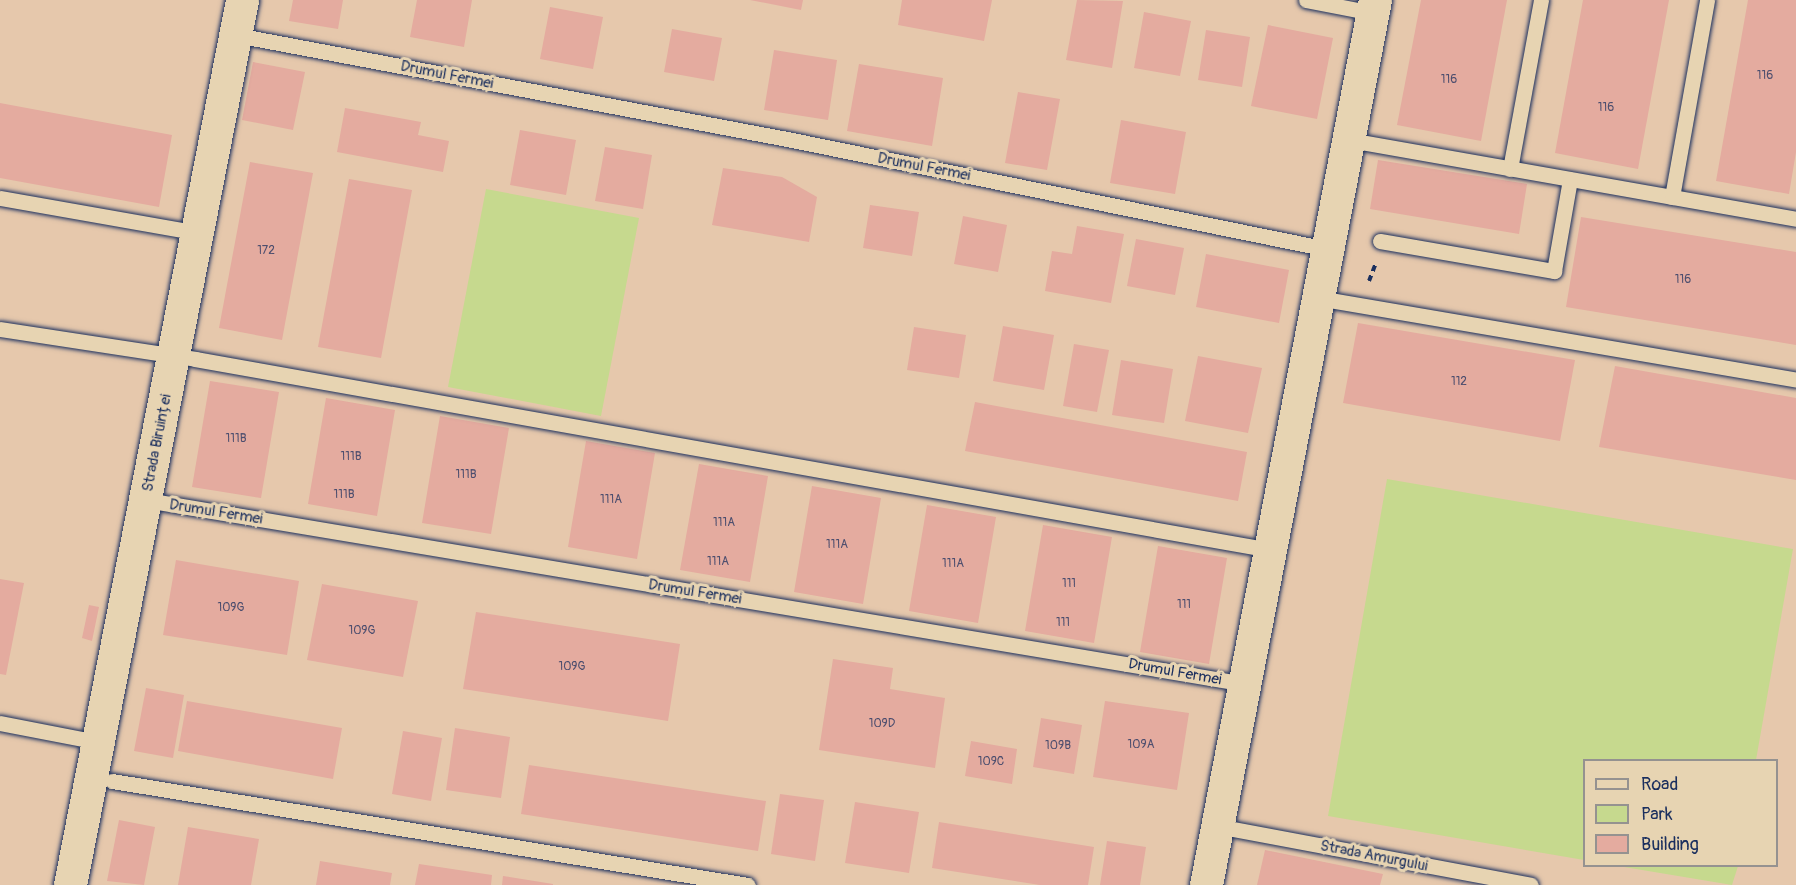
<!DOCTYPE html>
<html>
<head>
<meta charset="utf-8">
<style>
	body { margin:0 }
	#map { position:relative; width:1796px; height:885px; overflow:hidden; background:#e6c8ac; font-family:Pangolin,sans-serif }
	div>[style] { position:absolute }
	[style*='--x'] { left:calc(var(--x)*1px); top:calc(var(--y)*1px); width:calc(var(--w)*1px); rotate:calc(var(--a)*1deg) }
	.green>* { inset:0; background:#c6d98e }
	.building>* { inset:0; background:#e4ab9f }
	.path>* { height:4px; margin-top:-2px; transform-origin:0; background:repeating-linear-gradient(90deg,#1b2f5e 0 6px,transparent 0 10.5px) }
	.roads { filter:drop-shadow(0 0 2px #1b2f5e) drop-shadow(0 0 2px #1b2f5e) }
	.lane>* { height:15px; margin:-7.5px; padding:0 7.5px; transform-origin:7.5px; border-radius:7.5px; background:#e7d4b2 }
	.secondary>* { height:33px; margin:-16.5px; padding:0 16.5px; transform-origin:16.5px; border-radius:16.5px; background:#e7d4b2 }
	span { translate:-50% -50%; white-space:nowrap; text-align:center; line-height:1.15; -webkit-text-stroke:6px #e7d4b2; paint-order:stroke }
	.number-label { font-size:12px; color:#4d4e6e }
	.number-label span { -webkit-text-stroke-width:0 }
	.street-label { font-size:15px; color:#1b2f5e }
	.legend { position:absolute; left:1583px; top:759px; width:195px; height:108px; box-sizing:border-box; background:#e7d4b2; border:2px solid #959290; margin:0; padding:8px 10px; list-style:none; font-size:18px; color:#1b2f5e }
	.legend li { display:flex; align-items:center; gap:12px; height:30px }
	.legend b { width:30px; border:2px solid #959290 }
</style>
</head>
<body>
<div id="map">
	<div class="green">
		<i style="clip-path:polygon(486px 189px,639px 218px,601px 416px,448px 387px)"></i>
		<i style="clip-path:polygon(1387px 479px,1793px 549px,1756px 760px,1584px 760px,1584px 860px,1328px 816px)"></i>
		<i style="clip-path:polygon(1618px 866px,1738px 866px,1732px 885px)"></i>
	</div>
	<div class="building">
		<i style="clip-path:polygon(293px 0,343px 0,338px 29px,289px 21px)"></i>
		<i style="clip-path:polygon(417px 0,472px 0,464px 47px,410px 37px)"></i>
		<i style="clip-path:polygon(750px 0,803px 0,801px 10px)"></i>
		<i style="clip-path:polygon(902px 0,992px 0,984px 41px,898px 25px)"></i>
		<i style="clip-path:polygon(1077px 0,1123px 1px,1112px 68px,1066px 60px)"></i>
		<i style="clip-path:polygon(1421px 0,1507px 0,1481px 141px,1397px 125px)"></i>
		<i style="clip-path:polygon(1583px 0,1669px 0,1638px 169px,1555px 153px)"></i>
		<i style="clip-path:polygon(1748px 0,1796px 0,1796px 152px,1789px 194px,1716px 181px)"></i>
		<i style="clip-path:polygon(550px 7px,603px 17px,593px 69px,540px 59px)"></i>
		<i style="clip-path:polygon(1144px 12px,1191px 21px,1180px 76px,1134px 68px)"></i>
		<i style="clip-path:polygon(1268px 25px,1333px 38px,1317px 119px,1251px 106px)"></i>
		<i style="clip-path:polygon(672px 29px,722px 38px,714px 81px,664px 72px)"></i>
		<i style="clip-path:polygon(1206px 30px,1250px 37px,1242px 87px,1198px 80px)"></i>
		<i style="clip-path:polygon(774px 50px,837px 60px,828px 120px,764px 110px)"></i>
		<i style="clip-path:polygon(253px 62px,305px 72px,293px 130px,242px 120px)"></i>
		<i style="clip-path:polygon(859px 64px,943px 78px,932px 146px,847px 131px)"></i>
		<i style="clip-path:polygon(1018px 92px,1060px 99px,1047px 170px,1005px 163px)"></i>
		<i style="clip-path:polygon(0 103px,172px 135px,159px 207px,0 178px)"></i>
		<i style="clip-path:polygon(345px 108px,421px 122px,418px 135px,449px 141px,443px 172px,337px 152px)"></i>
		<i style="clip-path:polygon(1121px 120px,1186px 132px,1175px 194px,1110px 183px)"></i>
		<i style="clip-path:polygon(520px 130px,576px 140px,566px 195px,510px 185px)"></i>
		<i style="clip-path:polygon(605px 147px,652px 155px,643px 209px,595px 201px)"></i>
		<i style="clip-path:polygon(1378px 160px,1527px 184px,1519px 234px,1370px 209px)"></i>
		<i style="clip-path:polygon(250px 162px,313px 173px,282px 340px,219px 328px)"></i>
		<i style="clip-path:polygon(723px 168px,782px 177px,817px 197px,809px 242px,712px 225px)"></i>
		<i style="clip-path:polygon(349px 179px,412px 190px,381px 358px,318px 347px)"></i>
		<i style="clip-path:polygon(870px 205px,919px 212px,912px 256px,863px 248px)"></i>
		<i style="clip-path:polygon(963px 216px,1007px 225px,998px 272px,954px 264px)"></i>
		<i style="clip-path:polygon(1581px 217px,1796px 252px,1796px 345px,1566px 307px)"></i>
		<i style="clip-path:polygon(1077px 226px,1124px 234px,1111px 303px,1045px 291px,1052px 251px,1072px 254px)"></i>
		<i style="clip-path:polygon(1136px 239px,1184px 248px,1175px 295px,1127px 286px)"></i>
		<i style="clip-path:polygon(1206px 254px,1289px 270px,1279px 323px,1196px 307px)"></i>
		<i style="clip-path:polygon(1358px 323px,1575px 360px,1560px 441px,1343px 403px)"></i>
		<i style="clip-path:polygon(1003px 326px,1054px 335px,1044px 390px,993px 381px)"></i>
		<i style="clip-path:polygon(914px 327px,966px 335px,959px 378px,907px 370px)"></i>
		<i style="clip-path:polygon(1074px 344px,1109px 350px,1097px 412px,1063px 406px)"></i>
		<i style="clip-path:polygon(1198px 356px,1262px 368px,1248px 433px,1185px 421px)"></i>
		<i style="clip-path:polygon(1121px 360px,1173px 369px,1164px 423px,1112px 415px)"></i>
		<i style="clip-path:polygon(1615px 366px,1796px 398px,1796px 480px,1599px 447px)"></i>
		<i style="clip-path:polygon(210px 381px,279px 392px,261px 498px,192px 487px)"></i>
		<i style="clip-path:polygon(326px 398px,395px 410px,377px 516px,308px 504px)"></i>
		<i style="clip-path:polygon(975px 402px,1247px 452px,1238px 501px,965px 451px)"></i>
		<i style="clip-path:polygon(440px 416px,509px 428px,491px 534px,422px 523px)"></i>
		<i style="clip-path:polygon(586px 441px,655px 453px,637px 559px,568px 547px)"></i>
		<i style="clip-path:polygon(699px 464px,768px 476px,750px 582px,680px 570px)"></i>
		<i style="clip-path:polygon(812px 486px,881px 498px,863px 604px,794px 592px)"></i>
		<i style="clip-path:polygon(927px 505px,996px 517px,978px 623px,909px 611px)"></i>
		<i style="clip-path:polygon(1043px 525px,1112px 537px,1094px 643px,1025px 631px)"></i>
		<i style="clip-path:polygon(1158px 546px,1227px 558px,1209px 664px,1140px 652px)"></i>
		<i style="clip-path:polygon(176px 560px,299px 581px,287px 655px,163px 635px)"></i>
		<i style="clip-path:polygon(0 579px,24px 583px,6px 675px,0 674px)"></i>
		<i style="clip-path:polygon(322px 584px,418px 601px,403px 677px,307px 660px)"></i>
		<i style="clip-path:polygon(89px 605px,99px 607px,92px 641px,82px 638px)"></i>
		<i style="clip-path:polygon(476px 612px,680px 644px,668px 721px,463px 689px)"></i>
		<i style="clip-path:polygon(833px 659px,893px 668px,890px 689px,945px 698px,935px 768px,819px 750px)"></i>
		<i style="clip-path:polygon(146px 688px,184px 695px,173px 758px,134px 751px)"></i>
		<i style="clip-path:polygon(187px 701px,342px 728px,333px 779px,178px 751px)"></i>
		<i style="clip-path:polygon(1105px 701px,1189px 713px,1177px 790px,1093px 777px)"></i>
		<i style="clip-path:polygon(1041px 718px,1082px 725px,1074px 774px,1033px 767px)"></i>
		<i style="clip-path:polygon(455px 728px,510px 737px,501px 798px,446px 790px)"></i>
		<i style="clip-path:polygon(403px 731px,442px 738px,431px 801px,392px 794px)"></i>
		<i style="clip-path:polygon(971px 741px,1017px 749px,1012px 784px,965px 776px)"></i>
		<i style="clip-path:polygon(529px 765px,766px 801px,758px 851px,521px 814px)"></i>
		<i style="clip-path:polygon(780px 794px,824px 800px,815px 861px,771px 854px)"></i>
		<i style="clip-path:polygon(855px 802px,919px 812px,909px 873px,845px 863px)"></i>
		<i style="clip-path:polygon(119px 820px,155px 827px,144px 885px,107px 881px)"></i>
		<i style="clip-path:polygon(939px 822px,1094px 847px,1088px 885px,1040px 885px,932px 868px)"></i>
		<i style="clip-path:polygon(188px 827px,259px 839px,251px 885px,178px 885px)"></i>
		<i style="clip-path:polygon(1107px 841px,1146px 847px,1140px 885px,1100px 885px)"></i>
		<i style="clip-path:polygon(1265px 850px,1383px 874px,1380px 885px,1257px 885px)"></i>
		<i style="clip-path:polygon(320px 861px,392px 873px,390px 885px,316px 885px)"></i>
		<i style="clip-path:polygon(419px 864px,492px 875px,491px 885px,415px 885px)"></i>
		<i style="clip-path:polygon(503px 876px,553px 884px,553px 885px,502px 885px)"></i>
	</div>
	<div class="path">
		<i style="--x:1369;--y:281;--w:19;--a:-69"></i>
	</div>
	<div class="roads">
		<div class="lane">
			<i style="--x:1306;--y:0;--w:68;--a:11"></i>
			<i style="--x:236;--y:35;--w:561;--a:10.69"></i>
			<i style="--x:787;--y:139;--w:551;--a:11.51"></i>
			<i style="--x:1349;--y:140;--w:454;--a:10"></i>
			<i style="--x:1510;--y:169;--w:172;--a:-79.6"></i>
			<i style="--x:1672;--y:197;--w:200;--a:-79.9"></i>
			<i style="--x:0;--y:198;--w:201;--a:10"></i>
			<i style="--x:1380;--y:241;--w:177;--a:9.8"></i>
			<i style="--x:1554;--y:271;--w:93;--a:-80.1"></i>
			<i style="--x:1318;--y:298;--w:485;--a:9.7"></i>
			<i style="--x:0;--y:329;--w:197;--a:8.7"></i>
			<i style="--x:195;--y:359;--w:1092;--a:10.07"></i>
			<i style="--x:146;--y:500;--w:1114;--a:9.5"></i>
			<i style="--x:0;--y:723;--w:100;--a:11"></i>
			<i style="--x:112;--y:781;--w:644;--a:9.29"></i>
			<i style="--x:1217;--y:826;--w:319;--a:10.6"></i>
		</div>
		<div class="secondary">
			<i style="--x:70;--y:885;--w:902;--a:-79"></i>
			<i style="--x:1206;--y:885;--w:901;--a:-79.19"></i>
		</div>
	</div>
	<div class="number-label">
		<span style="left:1765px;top:76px">116</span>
		<span style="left:1449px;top:80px">116</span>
		<span style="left:1606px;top:108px">116</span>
		<span style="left:266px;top:251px">172</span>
		<span style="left:1683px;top:280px">116</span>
		<span style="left:1459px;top:382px">112</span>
		<span style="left:236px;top:439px">111B</span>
		<span style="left:351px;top:457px">111B</span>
		<span style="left:466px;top:475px">111B</span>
		<span style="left:344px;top:495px">111B</span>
		<span style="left:611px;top:500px">111A</span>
		<span style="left:724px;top:523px">111A</span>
		<span style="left:837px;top:545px">111A</span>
		<span style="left:718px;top:562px">111A</span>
		<span style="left:953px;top:564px">111A</span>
		<span style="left:1069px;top:584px">111</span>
		<span style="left:1184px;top:605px">111</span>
		<span style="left:231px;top:608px">109G</span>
		<span style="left:1063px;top:623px">111</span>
		<span style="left:362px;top:631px">109G</span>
		<span style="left:572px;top:667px">109G</span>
		<span style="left:882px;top:724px">109D</span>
		<span style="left:1141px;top:745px">109A</span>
		<span style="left:1058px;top:746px">109B</span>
		<span style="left:991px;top:762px">109C</span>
	</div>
	<div class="street-label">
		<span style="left:447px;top:75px;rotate:11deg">Drumul Fermei</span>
		<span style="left:924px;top:167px;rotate:11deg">Drumul Fermei</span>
		<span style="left:157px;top:443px;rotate:-79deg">Strada Biruinței</span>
		<span style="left:216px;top:512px;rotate:9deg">Drumul Fermei</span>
		<span style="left:695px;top:592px;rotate:9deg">Drumul Fermei</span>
		<span style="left:1175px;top:672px;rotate:10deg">Drumul Fermei</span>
		<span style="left:1374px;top:856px;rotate:11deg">Strada Amurgului</span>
	</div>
	<ul class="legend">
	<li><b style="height:8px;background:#e7d4b2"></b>Road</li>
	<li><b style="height:16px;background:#c6d98e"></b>Park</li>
	<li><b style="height:16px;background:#e4ab9f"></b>Building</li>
	</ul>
</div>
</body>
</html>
